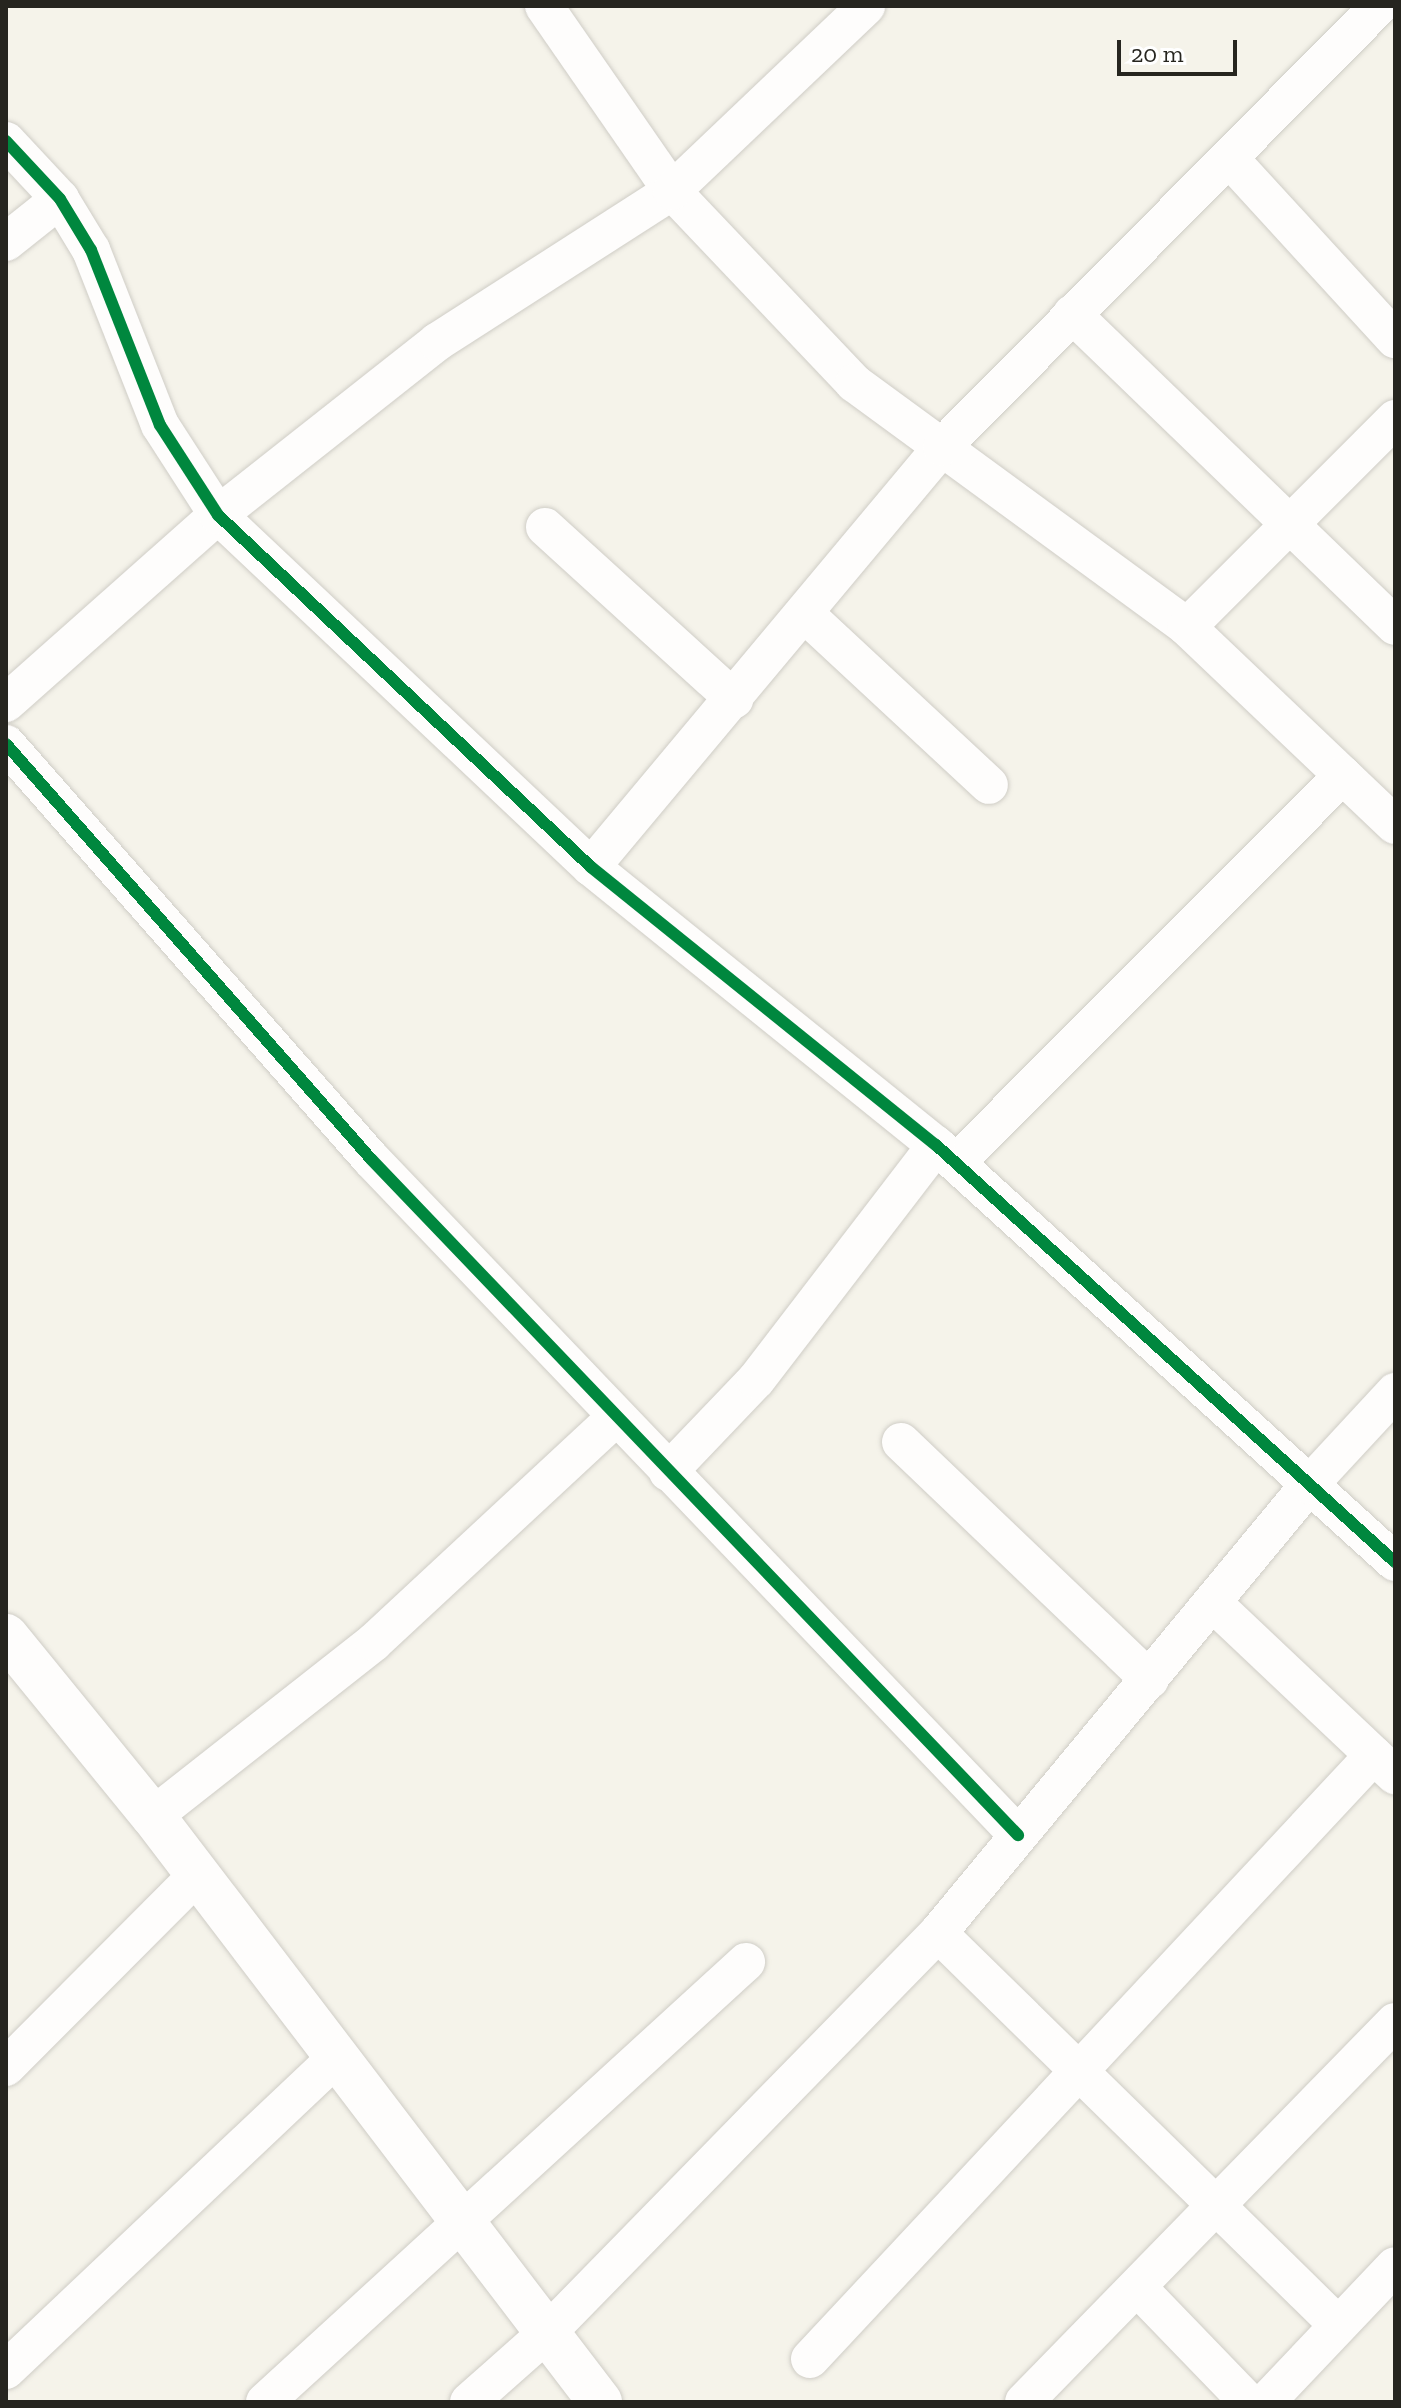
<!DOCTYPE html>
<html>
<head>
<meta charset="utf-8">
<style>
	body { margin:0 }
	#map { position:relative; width:1401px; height:2408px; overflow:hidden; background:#f5f3ea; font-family:"Zilla Slab",serif }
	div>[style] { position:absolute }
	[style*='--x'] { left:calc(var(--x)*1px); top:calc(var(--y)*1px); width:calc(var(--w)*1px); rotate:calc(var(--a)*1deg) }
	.roads { filter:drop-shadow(0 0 2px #cfcdc6) drop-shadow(0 0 2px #cfcdc6) }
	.minor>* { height:38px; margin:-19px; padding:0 19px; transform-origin:19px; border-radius:19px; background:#fefdfc }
	.major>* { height:44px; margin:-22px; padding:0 22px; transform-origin:22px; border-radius:22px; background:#fefdfc }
	.cycleway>* { height:12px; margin:-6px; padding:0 6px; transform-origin:6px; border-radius:6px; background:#00873e }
	span { translate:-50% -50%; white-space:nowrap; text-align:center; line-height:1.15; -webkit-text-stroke:7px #fff; paint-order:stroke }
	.frame { position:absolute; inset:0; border:8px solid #26251f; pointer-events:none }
	.scale { position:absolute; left:1117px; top:40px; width:120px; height:36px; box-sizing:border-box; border:4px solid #26251f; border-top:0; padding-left:10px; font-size:24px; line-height:28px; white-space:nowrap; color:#26251f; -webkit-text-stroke:6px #fff; paint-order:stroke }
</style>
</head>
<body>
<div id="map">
	<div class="roads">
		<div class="minor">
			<i style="--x:544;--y:6;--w:225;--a:55.3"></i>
			<i style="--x:672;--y:191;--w:265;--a:46.5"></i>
			<i style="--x:854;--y:383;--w:413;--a:36.2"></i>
			<i style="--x:1187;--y:627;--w:287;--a:43.6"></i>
			<i style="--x:6;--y:141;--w:79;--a:47"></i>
			<i style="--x:60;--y:199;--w:60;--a:58.7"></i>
			<i style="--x:91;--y:250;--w:188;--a:68.5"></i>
			<i style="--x:160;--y:425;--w:107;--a:57.2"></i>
			<i style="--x:218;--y:515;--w:513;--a:43.34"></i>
			<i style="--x:591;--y:867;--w:443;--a:38.9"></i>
			<i style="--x:936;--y:1145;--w:620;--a:42.26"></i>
			<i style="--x:1229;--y:158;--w:246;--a:47.5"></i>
			<i style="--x:6;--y:242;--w:69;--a:-38.5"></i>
			<i style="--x:1072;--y:314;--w:449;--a:44"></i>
			<i style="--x:545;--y:527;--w:256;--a:42.3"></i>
			<i style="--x:805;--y:614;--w:251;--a:42.9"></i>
			<i style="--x:1187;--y:627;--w:294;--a:-45"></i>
			<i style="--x:6;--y:703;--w:283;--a:-41.6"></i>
			<i style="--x:218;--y:515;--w:279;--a:-38.3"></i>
			<i style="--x:437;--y:342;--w:279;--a:-32.7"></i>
			<i style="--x:672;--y:191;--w:268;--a:-43.6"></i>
			<i style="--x:6;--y:744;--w:553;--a:48.67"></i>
			<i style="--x:371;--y:1159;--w:936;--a:46.26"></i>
			<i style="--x:591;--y:867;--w:547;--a:-50.11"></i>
			<i style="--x:942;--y:447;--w:621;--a:-45.26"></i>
			<i style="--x:956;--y:1163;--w:548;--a:-45.07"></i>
			<i style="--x:901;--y:1442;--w:344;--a:43.7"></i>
			<i style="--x:668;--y:1472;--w:127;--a:-46.3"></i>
			<i style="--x:756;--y:1380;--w:296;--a:-52.5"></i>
			<i style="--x:1215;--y:1605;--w:248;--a:43.4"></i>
			<i style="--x:153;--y:1816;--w:281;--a:-38.2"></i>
			<i style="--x:374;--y:1642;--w:329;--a:-42.9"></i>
			<i style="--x:938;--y:1933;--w:560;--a:44.42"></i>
			<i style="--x:6;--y:2067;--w:272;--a:-45.1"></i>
			<i style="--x:1138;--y:2288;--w:158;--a:46"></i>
			<i style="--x:810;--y:2359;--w:826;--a:-46.96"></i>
			<i style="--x:6;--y:2370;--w:453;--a:-43.4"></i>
			<i style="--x:265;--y:2402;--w:652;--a:-42.45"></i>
			<i style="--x:469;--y:2402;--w:104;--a:-41.5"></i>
			<i style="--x:547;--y:2333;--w:559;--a:-45.65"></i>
			<i style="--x:938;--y:1933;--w:582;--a:-50.37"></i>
			<i style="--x:1309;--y:1485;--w:127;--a:-47.2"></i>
			<i style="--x:1024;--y:2402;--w:531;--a:-45.69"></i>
			<i style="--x:1266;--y:2402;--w:187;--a:-46.5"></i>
		</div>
		<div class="major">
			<i style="--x:6;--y:1636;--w:232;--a:50.8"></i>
			<i style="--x:153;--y:1816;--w:737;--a:52.66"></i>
		</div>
	</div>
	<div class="cycleway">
		<i style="--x:6;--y:141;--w:79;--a:47"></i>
		<i style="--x:60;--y:199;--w:60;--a:58.7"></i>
		<i style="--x:91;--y:250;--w:188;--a:68.5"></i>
		<i style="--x:160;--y:425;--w:107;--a:57.2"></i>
		<i style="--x:218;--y:515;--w:513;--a:43.34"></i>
		<i style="--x:591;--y:867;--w:443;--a:38.9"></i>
		<i style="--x:936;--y:1145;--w:620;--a:42.26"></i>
		<i style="--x:6;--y:744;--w:553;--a:48.67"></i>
		<i style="--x:371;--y:1159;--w:936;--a:46.26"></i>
	</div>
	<div class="frame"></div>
	<div class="scale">20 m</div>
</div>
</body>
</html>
